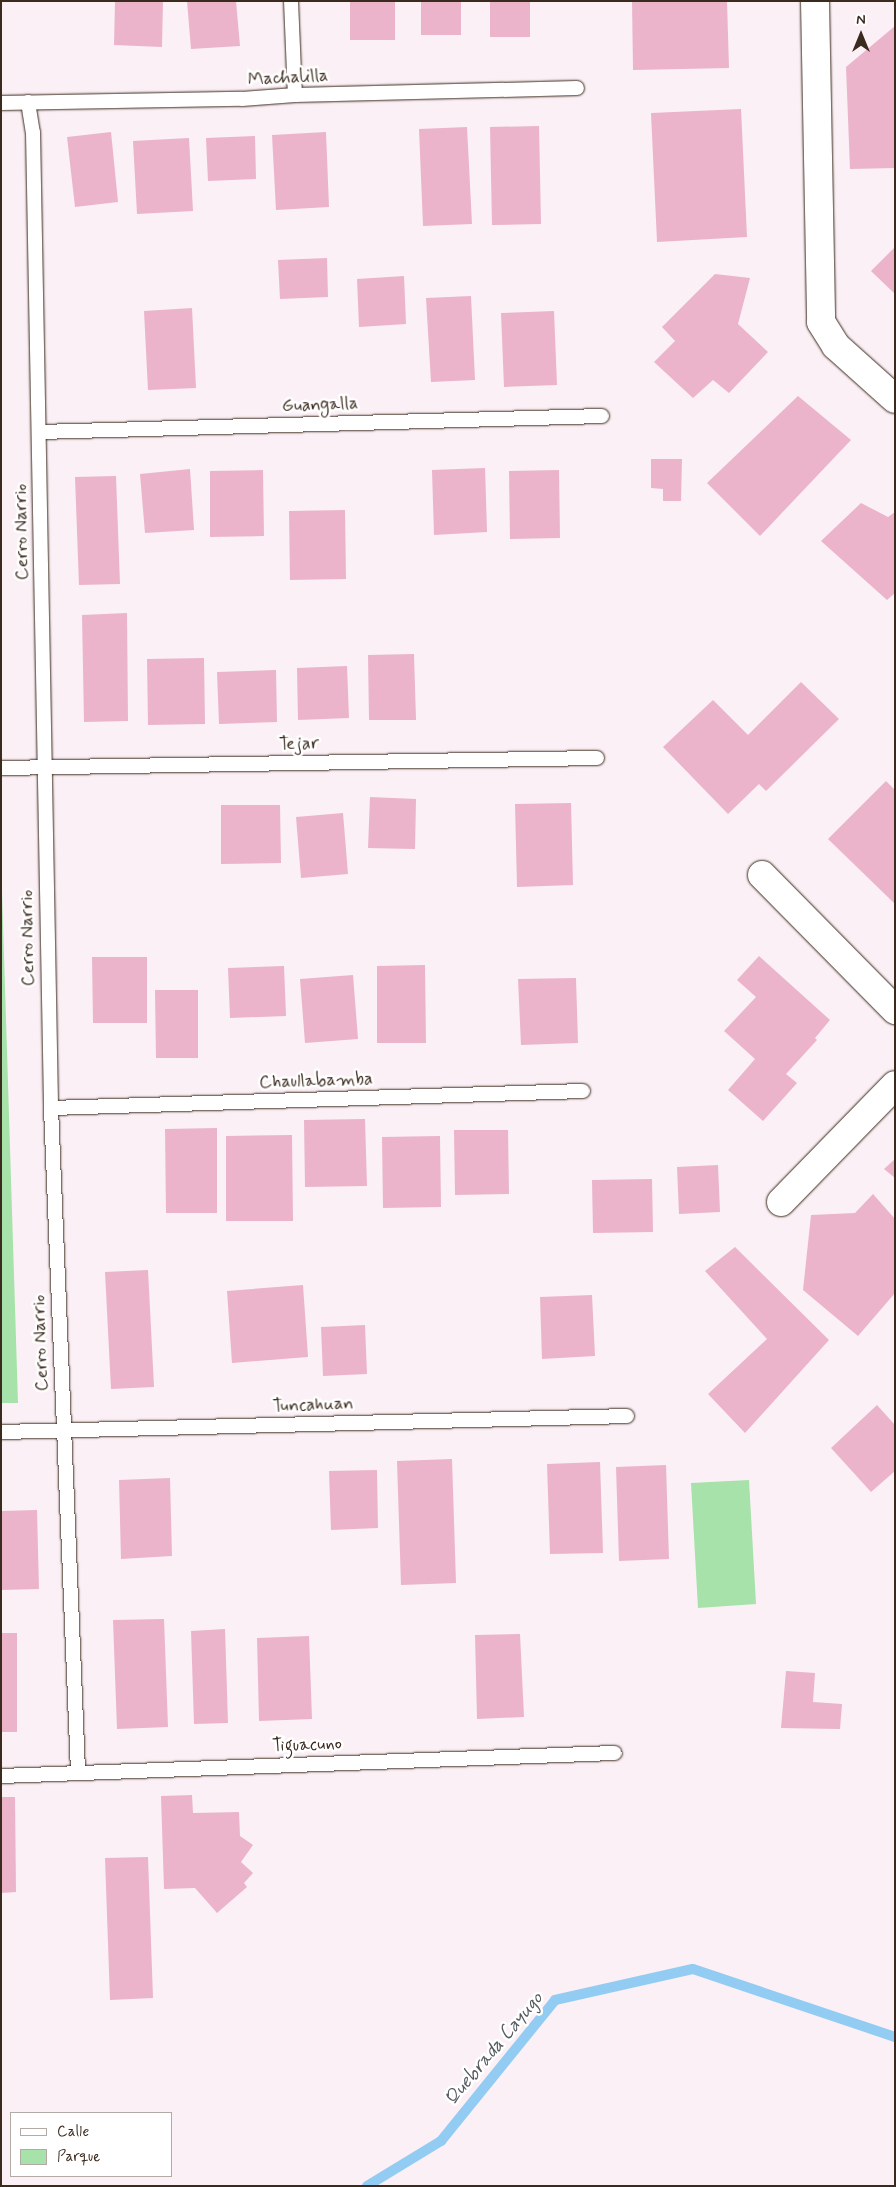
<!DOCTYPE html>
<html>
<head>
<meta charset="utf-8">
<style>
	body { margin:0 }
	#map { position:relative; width:896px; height:2187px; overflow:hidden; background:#fbf0f5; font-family:Mynerve,sans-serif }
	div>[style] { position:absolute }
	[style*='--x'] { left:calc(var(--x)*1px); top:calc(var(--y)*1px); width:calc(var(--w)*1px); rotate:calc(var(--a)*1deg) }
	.green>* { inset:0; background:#a6e2a9 }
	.stream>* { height:10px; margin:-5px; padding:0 5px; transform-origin:5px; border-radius:5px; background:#93ccf2 }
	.building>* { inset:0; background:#ebb4cb }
	.roads { filter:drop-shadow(0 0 1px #3b2a1e) drop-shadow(0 0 1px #3b2a1e) }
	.lane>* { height:14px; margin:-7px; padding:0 7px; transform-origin:7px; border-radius:7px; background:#fff }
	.street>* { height:28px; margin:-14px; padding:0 14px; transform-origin:14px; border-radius:14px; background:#fff }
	span { translate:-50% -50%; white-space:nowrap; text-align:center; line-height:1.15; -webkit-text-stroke:5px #fff; paint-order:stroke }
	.street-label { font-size:18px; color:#3b2a1e }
	.water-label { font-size:19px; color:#555b5e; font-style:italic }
	.frame { position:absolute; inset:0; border:2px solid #3b2a1e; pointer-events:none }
	.legend { position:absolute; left:10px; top:2112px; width:162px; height:65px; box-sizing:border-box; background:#fff; border:1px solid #b1aaa5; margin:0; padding:6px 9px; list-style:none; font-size:15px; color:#3b2a1e }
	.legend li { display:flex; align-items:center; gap:10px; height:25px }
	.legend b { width:25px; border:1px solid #b1aaa5 }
	.north { position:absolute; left:836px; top:10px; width:50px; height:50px; -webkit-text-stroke:4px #fff; paint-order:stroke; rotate:0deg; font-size:14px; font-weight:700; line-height:20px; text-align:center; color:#3b2a1e }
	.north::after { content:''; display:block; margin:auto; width:18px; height:22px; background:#3b2a1e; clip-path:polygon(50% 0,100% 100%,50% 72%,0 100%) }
</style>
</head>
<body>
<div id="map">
	<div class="green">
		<i style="clip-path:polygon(1px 860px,18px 1403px,1px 1403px)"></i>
		<i style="clip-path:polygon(749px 1480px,756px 1604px,698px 1608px,691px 1483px)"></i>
	</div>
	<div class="stream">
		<i style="--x:367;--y:2186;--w:87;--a:-31.3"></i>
		<i style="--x:441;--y:2141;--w:181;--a:-51"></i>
		<i style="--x:555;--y:2000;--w:141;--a:-12.7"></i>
		<i style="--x:693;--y:1969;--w:213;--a:18.6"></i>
	</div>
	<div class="building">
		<i style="clip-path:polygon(115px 1px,163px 1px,162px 47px,114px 45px)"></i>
		<i style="clip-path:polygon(187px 1px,236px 1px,240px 46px,191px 49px)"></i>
		<i style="clip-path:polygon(350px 1px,395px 1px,395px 40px,350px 40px)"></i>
		<i style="clip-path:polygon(421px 1px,461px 1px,461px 35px,421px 35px)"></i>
		<i style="clip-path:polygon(490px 1px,530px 1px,530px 37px,490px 37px)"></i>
		<i style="clip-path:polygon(632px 1px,727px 1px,729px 68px,633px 70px)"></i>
		<i style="clip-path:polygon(895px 26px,895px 168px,850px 169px,846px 67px)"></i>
		<i style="clip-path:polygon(741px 109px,747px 237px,657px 242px,651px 113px)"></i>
		<i style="clip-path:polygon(539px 126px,541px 224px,492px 225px,490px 127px)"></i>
		<i style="clip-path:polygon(467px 127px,472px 224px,423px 226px,419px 129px)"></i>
		<i style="clip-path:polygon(111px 132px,118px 202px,75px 207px,67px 137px)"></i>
		<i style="clip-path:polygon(326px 132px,329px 207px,276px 210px,272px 135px)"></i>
		<i style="clip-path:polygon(255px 136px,256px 179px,208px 181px,206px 138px)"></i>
		<i style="clip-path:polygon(189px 138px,193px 211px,137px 214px,133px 141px)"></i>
		<i style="clip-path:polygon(895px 247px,895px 294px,871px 271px)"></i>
		<i style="clip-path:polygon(327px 258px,328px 297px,280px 299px,278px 260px)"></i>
		<i style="clip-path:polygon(715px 274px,750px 278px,738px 324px,768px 352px,729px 393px,713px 380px,693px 398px,654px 362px,675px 341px,662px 327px)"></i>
		<i style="clip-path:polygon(404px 276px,406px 324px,359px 327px,357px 279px)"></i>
		<i style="clip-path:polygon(471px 296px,475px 380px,431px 382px,426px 298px)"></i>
		<i style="clip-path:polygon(192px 308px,196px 388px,148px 390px,144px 311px)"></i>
		<i style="clip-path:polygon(554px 311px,557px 385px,504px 387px,501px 313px)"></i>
		<i style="clip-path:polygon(798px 396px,851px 440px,760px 536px,707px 483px)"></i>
		<i style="clip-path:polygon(651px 459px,682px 459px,681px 501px,663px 501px,663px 489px,651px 488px)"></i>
		<i style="clip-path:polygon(485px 468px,487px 532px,434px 535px,432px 470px)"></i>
		<i style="clip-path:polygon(190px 469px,194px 530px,145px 533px,140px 474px)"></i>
		<i style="clip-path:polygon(263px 470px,264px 536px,210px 537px,210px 471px)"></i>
		<i style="clip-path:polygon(559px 470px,560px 538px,510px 539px,509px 471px)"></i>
		<i style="clip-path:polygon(116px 476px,120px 584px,79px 585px,75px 477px)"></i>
		<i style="clip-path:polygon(861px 503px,888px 517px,895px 512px,895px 593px,887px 600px,821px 541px)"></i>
		<i style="clip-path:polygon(345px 510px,346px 579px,290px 580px,289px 511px)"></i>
		<i style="clip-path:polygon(127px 613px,128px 721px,84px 722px,82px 615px)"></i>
		<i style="clip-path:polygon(414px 654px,416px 720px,369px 720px,368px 655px)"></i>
		<i style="clip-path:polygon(204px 658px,205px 724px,148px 725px,147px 659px)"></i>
		<i style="clip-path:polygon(347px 666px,349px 718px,298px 720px,297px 668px)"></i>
		<i style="clip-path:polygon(276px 670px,277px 722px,219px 724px,217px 672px)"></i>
		<i style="clip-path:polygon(801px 682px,839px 719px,766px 791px,759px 784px,728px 814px,663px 747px,713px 700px,748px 735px)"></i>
		<i style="clip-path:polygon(886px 781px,895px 790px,895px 904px,828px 839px)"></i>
		<i style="clip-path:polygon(370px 797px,416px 799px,415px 849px,368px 848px)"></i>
		<i style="clip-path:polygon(571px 803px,573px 885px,517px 887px,515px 804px)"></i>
		<i style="clip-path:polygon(221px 805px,280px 805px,281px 863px,221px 864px)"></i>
		<i style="clip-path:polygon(343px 813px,348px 874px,301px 878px,296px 817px)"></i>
		<i style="clip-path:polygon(759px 956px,830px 1020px,815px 1038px,817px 1040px,786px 1074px,797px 1083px,763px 1121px,728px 1090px,755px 1059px,724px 1031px,756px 997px,737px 980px)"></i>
		<i style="clip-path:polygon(92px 957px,147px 957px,147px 1023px,93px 1023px)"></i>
		<i style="clip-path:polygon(425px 965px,426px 1043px,377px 1043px,377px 966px)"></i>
		<i style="clip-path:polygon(284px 966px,286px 1016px,230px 1018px,228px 968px)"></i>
		<i style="clip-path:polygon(353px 975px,358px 1039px,305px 1043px,300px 979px)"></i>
		<i style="clip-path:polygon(576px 978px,578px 1043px,521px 1045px,518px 979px)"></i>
		<i style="clip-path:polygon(155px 990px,198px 990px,198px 1058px,156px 1058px)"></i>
		<i style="clip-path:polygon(365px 1119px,367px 1186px,305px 1187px,304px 1120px)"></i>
		<i style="clip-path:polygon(217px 1128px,217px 1213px,166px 1213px,165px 1129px)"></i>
		<i style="clip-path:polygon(454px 1130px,508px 1130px,509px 1194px,455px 1195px)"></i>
		<i style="clip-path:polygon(292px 1135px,293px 1221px,226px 1221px,226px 1136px)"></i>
		<i style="clip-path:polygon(440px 1136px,441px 1207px,383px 1208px,382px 1137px)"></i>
		<i style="clip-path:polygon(895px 1159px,895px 1178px,884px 1169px)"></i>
		<i style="clip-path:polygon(718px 1165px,720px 1212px,679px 1214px,677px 1167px)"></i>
		<i style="clip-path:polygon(652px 1179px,653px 1232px,593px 1233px,592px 1180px)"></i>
		<i style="clip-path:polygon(873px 1194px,895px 1219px,895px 1293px,858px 1336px,803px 1290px,811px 1215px,855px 1213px)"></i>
		<i style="clip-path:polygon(735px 1247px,829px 1340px,745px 1433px,708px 1394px,767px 1339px,705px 1271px)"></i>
		<i style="clip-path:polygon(148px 1270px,154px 1387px,111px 1389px,105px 1272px)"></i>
		<i style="clip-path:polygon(303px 1285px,308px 1357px,232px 1363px,227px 1291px)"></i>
		<i style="clip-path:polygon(592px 1295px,595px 1356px,542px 1359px,540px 1297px)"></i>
		<i style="clip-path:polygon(365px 1325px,367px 1374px,323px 1376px,321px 1327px)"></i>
		<i style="clip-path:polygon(877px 1405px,895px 1425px,895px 1471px,871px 1492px,831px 1448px)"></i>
		<i style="clip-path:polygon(452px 1459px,456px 1583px,401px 1585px,397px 1461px)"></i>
		<i style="clip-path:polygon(600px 1462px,603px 1553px,550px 1554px,547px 1464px)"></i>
		<i style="clip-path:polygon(666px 1465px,669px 1559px,619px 1561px,616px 1467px)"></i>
		<i style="clip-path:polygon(377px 1470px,378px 1528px,331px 1530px,329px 1471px)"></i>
		<i style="clip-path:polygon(170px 1478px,172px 1556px,121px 1559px,119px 1480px)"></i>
		<i style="clip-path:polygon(37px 1510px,39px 1589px,1px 1590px,1px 1511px)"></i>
		<i style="clip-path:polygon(164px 1619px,168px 1727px,117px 1729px,113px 1620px)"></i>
		<i style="clip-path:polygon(225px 1629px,228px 1723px,194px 1724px,191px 1631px)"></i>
		<i style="clip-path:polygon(1px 1633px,17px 1633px,17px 1732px,1px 1732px)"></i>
		<i style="clip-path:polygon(520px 1634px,524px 1717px,477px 1719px,475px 1635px)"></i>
		<i style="clip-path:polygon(309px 1636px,312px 1719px,259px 1721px,257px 1638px)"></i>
		<i style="clip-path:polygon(786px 1671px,815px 1673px,813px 1702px,842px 1704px,840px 1729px,781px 1728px)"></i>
		<i style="clip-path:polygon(192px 1795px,193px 1813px,239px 1812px,240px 1836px,253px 1845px,241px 1862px,253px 1873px,244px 1883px,247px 1887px,217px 1913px,195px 1888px,164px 1889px,161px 1796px)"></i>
		<i style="clip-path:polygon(1px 1797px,15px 1797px,16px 1892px,1px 1893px)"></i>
		<i style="clip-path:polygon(148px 1857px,153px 1998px,110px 2000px,105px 1858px)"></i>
	</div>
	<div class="roads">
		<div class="lane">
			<i style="--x:291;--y:1;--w:94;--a:87.6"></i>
			<i style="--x:28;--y:102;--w:30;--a:81"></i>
			<i style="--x:33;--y:132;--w:976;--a:88.94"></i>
			<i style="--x:51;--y:1108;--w:665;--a:87.67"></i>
			<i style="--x:1;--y:103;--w:241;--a:-1"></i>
			<i style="--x:242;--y:99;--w:53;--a:-4.3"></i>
			<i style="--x:295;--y:95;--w:282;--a:-1.4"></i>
			<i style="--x:40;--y:432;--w:562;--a:-1.63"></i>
			<i style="--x:1;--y:768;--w:596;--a:-0.96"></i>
			<i style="--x:51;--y:1108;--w:532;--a:-1.83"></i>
			<i style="--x:1;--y:1432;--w:626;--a:-1.46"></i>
			<i style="--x:1;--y:1776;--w:614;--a:-2.15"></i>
		</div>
		<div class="street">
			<i style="--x:815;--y:1;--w:321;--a:88.9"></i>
			<i style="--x:821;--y:322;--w:28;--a:58"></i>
			<i style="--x:836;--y:346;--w:79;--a:41.9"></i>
			<i style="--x:762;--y:875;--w:190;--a:45.4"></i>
			<i style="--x:781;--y:1202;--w:163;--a:-45.7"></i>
		</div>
	</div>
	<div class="street-label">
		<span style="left:288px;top:78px;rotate:-3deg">Machalilla</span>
		<span style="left:320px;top:405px;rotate:-2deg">Guangalla</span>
		<span style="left:22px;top:532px;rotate:-91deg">Cerro Narrio</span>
		<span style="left:299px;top:744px;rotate:-1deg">Tejar</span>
		<span style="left:28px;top:938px;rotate:-91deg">Cerro Narrio</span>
		<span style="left:316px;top:1081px;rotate:-2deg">Chaullabamba</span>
		<span style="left:41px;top:1343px;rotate:-92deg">Cerro Narrio</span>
		<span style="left:313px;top:1405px;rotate:-2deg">Tuncahuan</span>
		<span style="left:307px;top:1745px;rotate:-2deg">Tiguacuno</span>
	</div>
	<div class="water-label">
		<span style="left:494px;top:2049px;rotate:-50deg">Quebrada Cayugo</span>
	</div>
	<div class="frame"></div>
	<ul class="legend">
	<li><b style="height:6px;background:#fff"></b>Calle</li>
	<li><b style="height:14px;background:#a6e2a9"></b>Parque</li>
	</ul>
	<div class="north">N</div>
</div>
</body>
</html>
